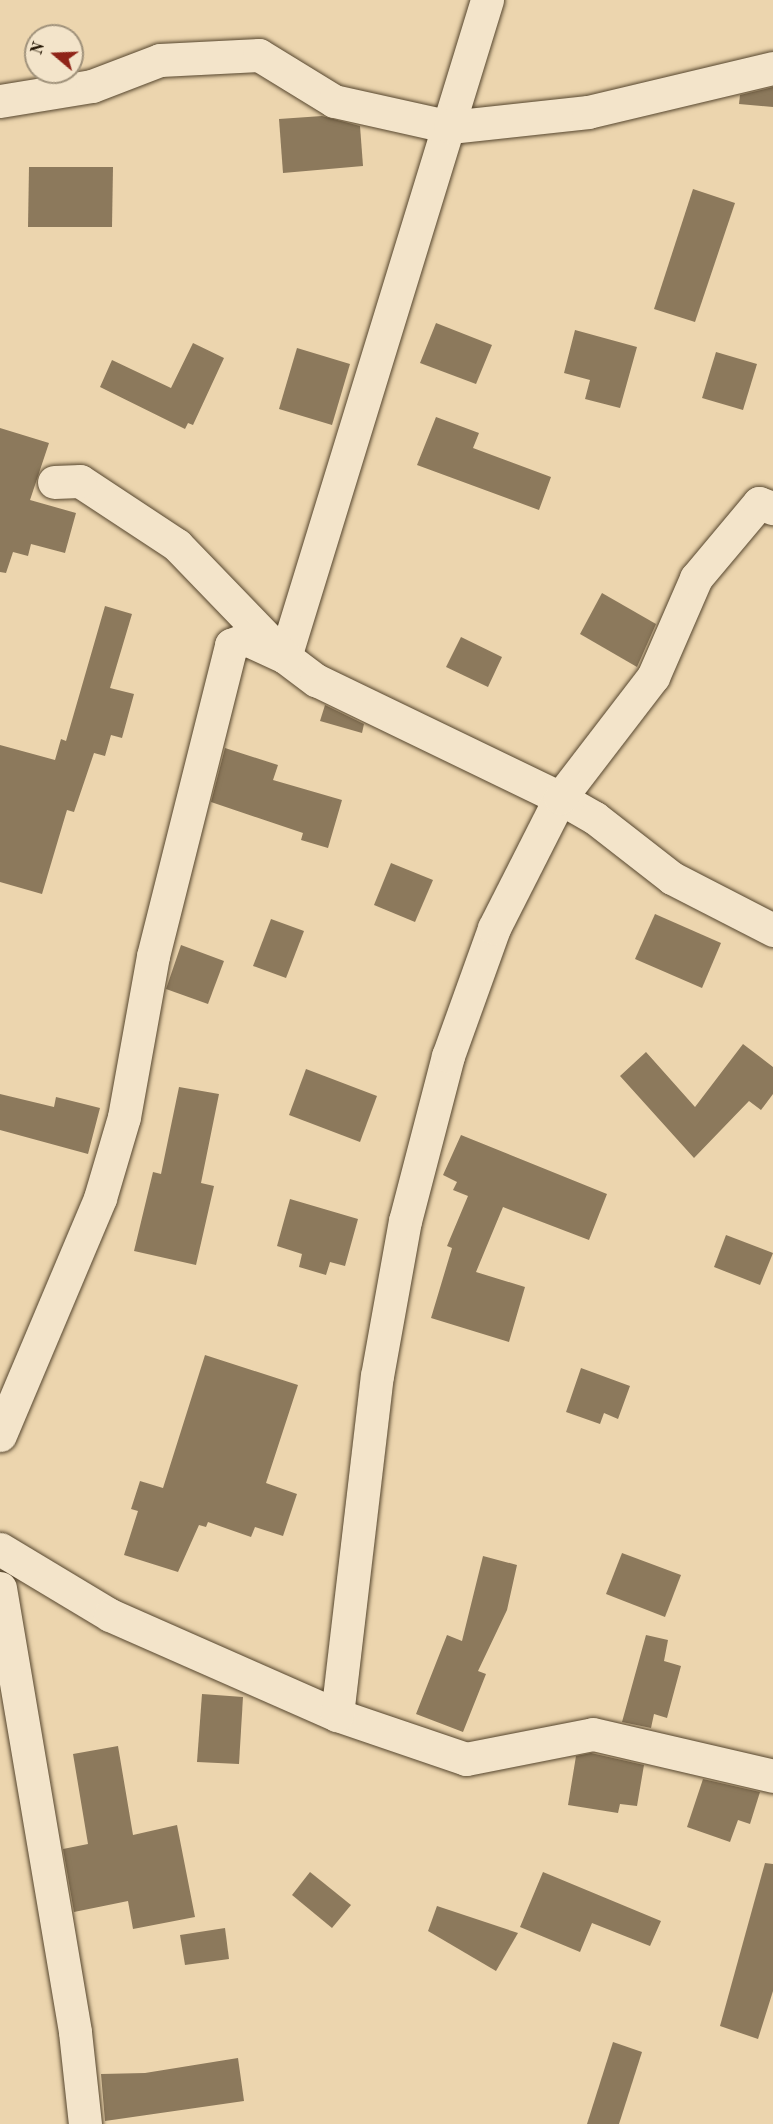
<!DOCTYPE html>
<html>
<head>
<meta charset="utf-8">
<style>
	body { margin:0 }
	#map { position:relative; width:773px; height:2124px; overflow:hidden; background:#ecd5ae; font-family:"Old Standard TT",serif }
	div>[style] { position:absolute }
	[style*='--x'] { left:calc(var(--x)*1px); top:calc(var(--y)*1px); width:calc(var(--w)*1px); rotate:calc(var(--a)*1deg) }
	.building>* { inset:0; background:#8c795c }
	.roads { filter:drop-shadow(0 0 2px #56462e) drop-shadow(0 0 2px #56462e) }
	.minor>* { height:33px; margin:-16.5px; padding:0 16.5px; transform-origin:16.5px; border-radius:16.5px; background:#f3e4ca }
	span { translate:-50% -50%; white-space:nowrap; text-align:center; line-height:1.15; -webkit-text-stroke:4.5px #f3e4ca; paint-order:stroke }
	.north { position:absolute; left:24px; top:24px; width:60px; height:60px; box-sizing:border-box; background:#f3e4ca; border:2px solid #a0927b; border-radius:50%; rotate:289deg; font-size:16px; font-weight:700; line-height:24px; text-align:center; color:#241604 }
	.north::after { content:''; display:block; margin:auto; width:21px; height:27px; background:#8f2418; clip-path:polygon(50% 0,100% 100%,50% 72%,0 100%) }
</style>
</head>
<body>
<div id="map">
	<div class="building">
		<i style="clip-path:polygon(773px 87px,773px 107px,739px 104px,740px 95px)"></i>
		<i style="clip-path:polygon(322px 116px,360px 126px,363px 166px,283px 173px,279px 119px)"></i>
		<i style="clip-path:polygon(29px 167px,113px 167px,112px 227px,28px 227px)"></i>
		<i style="clip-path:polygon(693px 189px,735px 203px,695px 322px,654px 309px)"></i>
		<i style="clip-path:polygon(436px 323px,492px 345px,476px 384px,420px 363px)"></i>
		<i style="clip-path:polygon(575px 330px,637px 347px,620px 408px,585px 399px,590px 380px,564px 373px)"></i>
		<i style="clip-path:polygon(193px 343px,224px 358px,193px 425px,188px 423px,185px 429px,100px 387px,112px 360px,171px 388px)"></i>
		<i style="clip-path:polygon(297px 348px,350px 364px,332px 425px,279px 409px)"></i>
		<i style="clip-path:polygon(716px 352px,757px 364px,743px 410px,702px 398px)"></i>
		<i style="clip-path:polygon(436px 417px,479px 433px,473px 448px,551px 477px,539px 510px,417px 465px)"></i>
		<i style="clip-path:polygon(0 428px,49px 443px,30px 500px,76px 513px,65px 553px,31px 544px,28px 556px,13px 552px,6px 573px,0 572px)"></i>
		<i style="clip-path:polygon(602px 593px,656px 624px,637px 667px,580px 634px)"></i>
		<i style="clip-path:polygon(105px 606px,132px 614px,110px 688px,134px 694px,122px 738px,111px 735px,105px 756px,94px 753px,74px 812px,67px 810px,42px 894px,0 882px,0 745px,55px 760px,61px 739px,66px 741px)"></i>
		<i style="clip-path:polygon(461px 637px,502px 657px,488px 687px,446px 667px)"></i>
		<i style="clip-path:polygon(325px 705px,364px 724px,362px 733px,320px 721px)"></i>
		<i style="clip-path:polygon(225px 748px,278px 765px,273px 780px,342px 800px,328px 848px,301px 840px,303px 833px,211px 802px)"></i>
		<i style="clip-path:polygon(391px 863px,433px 880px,415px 922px,374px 905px)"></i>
		<i style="clip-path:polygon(655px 914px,721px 943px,702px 988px,635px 959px)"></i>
		<i style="clip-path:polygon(271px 919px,304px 931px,286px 978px,253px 966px)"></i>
		<i style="clip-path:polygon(181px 945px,224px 961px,208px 1004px,166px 989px)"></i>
		<i style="clip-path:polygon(743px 1044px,773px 1067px,773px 1094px,761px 1110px,749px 1101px,694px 1158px,620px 1076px,646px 1052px,695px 1107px)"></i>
		<i style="clip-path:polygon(306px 1069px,377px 1096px,360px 1142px,289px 1115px)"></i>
		<i style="clip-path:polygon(179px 1087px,219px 1094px,201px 1183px,214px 1186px,196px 1265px,134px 1251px,153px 1172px,161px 1174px)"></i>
		<i style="clip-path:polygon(0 1094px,54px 1107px,56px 1097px,100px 1108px,88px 1154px,0 1130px)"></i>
		<i style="clip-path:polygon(461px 1135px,607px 1194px,589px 1240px,503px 1207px,476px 1272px,525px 1287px,509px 1342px,431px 1318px,452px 1248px,447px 1246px,468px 1196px,453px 1190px,457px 1182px,443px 1175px)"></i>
		<i style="clip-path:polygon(290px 1199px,358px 1219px,345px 1266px,330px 1262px,326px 1275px,299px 1267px,302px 1254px,277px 1246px)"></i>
		<i style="clip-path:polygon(726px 1235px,773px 1253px,760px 1285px,714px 1267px)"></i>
		<i style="clip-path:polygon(205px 1355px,298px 1385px,266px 1483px,297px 1494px,283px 1536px,255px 1527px,251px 1537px,208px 1522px,206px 1527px,199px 1525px,178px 1572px,124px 1555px,138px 1511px,131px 1509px,140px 1481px,163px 1488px)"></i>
		<i style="clip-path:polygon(581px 1368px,630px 1386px,618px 1419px,604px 1413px,600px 1424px,566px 1412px)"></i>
		<i style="clip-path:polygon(622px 1553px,681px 1575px,665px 1617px,606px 1594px)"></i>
		<i style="clip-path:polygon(483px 1556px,517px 1565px,507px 1610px,478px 1671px,486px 1674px,463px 1732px,416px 1714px,447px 1635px,462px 1641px)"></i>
		<i style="clip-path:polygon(646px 1635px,668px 1640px,664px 1661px,681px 1666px,667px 1718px,654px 1714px,651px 1728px,622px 1722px)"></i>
		<i style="clip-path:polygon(202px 1694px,243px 1697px,239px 1764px,197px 1762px)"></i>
		<i style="clip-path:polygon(118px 1746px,133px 1835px,177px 1825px,195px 1917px,133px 1929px,128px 1901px,74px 1912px,63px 1849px,88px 1844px,73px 1754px)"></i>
		<i style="clip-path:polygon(591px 1753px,644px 1765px,637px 1806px,620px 1804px,618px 1813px,568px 1805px,576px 1756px)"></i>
		<i style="clip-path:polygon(703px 1779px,760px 1792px,750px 1824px,738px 1820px,730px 1842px,687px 1827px)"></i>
		<i style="clip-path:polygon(765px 1863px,773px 1864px,773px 1991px,758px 2039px,720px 2026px)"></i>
		<i style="clip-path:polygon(310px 1872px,351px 1905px,332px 1928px,292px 1895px)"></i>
		<i style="clip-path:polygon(543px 1872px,661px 1921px,650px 1946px,592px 1923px,580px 1952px,520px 1927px)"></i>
		<i style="clip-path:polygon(437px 1906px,518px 1933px,496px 1971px,428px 1931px)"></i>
		<i style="clip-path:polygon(225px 1928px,229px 1959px,185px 1965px,180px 1935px)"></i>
		<i style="clip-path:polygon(613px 2042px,642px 2052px,619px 2124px,587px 2124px)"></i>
		<i style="clip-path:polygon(238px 2058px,244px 2101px,105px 2121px,101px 2074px,145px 2073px)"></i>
	</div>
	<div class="roads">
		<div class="minor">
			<i style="--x:487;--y:0;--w:687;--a:107.09"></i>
			<i style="--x:285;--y:657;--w:39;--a:37"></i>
			<i style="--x:316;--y:680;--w:271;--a:25.8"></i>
			<i style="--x:560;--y:798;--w:40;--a:29.7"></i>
			<i style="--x:595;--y:818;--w:98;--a:37.9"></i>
			<i style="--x:672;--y:878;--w:114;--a:27.2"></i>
			<i style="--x:0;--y:101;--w:93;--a:-9.3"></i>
			<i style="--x:92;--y:86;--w:73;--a:-20.9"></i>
			<i style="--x:160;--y:60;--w:99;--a:-2.9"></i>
			<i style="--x:259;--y:55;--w:88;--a:31.5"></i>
			<i style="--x:334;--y:101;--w:119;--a:12.6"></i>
			<i style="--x:450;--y:127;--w:139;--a:-6.2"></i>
			<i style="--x:588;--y:112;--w:190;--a:-13.4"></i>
			<i style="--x:0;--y:1435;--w:257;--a:-67.1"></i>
			<i style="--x:100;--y:1198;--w:84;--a:-73.5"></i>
			<i style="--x:124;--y:1117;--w:164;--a:-79.8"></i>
			<i style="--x:153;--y:956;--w:321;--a:-75.9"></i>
			<i style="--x:231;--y:645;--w:16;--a:-22"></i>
			<i style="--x:246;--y:639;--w:43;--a:24.8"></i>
			<i style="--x:285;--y:657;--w:156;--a:-134"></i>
			<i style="--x:177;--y:545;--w:116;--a:-146.6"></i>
			<i style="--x:80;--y:481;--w:26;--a:178"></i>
			<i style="--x:0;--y:1549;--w:128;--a:31"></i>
			<i style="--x:110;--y:1615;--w:248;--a:23.8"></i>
			<i style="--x:337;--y:1715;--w:136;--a:18.8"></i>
			<i style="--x:466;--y:1759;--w:129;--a:-11.1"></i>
			<i style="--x:593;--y:1734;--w:185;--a:13.1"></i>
			<i style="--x:0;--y:1588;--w:450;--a:80.4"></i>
			<i style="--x:75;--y:2032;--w:93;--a:83.8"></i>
			<i style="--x:337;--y:1715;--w:341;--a:-83.3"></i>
			<i style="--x:377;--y:1376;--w:158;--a:-79.8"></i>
			<i style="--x:405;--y:1221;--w:171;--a:-75.4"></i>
			<i style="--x:448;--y:1056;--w:136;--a:-70.2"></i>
			<i style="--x:494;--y:928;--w:146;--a:-63.1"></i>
			<i style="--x:560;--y:798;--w:153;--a:-52.5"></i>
			<i style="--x:653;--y:677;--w:108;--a:-66.5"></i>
			<i style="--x:696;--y:578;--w:98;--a:-50"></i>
			<i style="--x:759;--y:503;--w:15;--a:20"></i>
		</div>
	</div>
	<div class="north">N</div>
</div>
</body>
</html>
